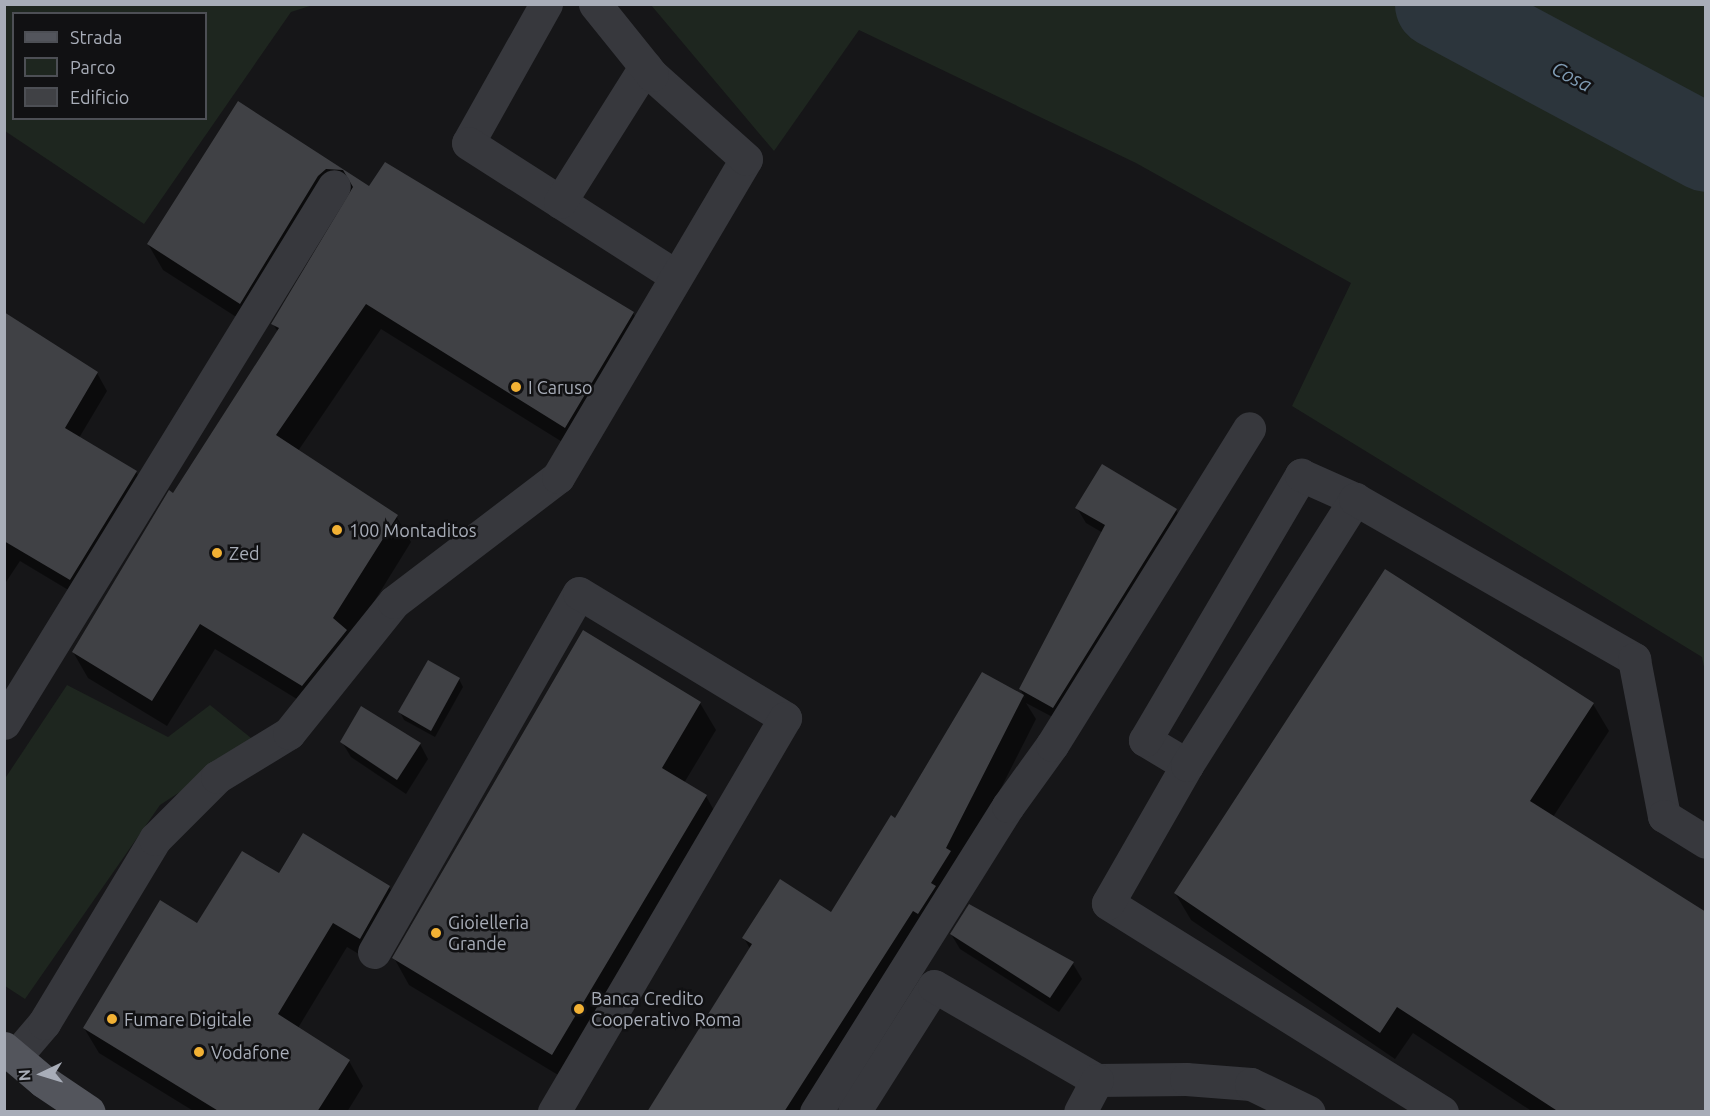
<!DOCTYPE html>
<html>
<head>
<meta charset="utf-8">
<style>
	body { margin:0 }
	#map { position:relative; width:1710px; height:1116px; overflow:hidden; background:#161618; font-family:Ubuntu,sans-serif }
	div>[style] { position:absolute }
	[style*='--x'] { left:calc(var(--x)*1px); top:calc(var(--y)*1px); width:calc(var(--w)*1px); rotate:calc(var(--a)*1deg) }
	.green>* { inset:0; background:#1e261f }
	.shadow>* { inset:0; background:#0007 }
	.river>* { height:87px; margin:-43.5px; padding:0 43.5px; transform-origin:43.5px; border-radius:43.5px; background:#2c353c }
	.building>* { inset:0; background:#404145 }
	.minor>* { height:33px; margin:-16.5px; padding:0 16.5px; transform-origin:16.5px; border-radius:16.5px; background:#37383d }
	.major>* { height:33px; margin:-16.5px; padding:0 16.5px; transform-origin:16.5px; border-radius:16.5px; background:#53555c }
	.dots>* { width:16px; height:16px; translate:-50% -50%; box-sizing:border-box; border:3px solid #111113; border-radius:50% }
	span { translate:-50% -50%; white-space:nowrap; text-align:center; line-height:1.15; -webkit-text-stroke:5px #111113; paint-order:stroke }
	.poi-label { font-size:18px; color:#a8adb8 }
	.left { translate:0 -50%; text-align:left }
	.water-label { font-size:20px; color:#7f9bb3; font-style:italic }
	.frame { position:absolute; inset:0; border:6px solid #a8adb8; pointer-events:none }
	.legend { position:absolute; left:12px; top:12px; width:195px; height:108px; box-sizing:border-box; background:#111113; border:2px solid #4d4f55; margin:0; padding:8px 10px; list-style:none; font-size:18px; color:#a8adb8 }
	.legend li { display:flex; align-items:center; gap:12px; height:30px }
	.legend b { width:30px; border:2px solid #4d4f55 }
	.north { position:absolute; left:12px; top:1044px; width:60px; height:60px; -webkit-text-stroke:4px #111113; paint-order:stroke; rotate:266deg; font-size:16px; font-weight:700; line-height:24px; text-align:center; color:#a8adb8 }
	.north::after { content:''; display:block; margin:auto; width:21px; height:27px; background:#a8adb8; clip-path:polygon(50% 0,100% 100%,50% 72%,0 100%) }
</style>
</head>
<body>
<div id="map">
	<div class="green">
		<i style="clip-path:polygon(evenodd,4px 5px,5px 4px,313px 5px,291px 12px,144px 224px,5px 131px,4px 5px,14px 14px,206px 14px,206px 118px,14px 118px,14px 14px)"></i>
		<i style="clip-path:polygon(651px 5px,1705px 5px,1705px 672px,1702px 657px,1292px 406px,1351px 283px,1136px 163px,859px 30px,774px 151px)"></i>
		<i style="clip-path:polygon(67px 685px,168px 737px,210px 705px,256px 742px,160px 805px,25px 999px,5px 986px,4px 780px)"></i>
	</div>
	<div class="shadow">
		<i style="clip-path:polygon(239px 103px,370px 188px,633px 313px,648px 339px,580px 453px,381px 329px,298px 451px,396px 516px,411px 542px,351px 639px,318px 712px,215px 649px,167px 726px,88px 678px,73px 652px,278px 332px,273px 324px,350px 195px,341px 195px,255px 329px,163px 270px,148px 244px)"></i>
		<i style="clip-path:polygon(7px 315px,97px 373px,107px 391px,79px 438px,136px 472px,146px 489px,80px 597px,20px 561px,4px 585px)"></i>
		<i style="clip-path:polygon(1077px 508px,1176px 510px,1184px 525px,1062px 722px,1026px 703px,1036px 719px,960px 869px,811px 1112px,649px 1112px,750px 949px,744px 938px,831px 914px,895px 820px,983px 674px,1025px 698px,1020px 689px,1103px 533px,1086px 523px)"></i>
		<i style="clip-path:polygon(1386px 571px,1593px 704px,1609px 731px,1553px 817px,1706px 1112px,1533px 1112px,1413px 1033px,1395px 1059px,1191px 920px,1175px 893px)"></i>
		<i style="clip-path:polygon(459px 679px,463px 687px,435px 737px,404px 720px,400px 712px)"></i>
		<i style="clip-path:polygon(700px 703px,716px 730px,684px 783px,706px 796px,721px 823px,568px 1081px,409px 985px,394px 958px)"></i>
		<i style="clip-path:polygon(342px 742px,420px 744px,428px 759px,406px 794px,351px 757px)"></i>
		<i style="clip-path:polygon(279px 875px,389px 887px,404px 912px,374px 963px,347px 947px,298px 1028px,349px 1061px,363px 1086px,347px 1112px,195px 1112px,99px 1053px,84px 1028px,198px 925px)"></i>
		<i style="clip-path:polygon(969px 906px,1073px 964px,1082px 979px,1059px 1012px,960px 949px,951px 934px)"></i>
	</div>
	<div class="river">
		<i style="--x:1438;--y:4;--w:304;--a:28.2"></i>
	</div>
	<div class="building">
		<i style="clip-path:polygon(238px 101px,369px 186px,385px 162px,634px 312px,565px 428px,366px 304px,276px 435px,398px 515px,333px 618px,347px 630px,302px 686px,200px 624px,152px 701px,72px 652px,169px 490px,173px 493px,279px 328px,271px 324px,353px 187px,343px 170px,326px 169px,318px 176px,240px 304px,147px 244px)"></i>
		<i style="clip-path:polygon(4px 312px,98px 372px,65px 428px,137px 471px,70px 580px,4px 541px)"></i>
		<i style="clip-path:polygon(1102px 464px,1177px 509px,1053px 708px,1019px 689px,1105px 525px,1075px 508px)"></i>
		<i style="clip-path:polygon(1385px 569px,1594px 703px,1530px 801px,1706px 912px,1706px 1112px,1559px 1112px,1397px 1007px,1380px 1033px,1174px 893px)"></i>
		<i style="clip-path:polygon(583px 630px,701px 702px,662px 768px,707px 795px,552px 1055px,392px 958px)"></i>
		<i style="clip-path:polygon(428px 660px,460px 678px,431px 731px,398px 712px)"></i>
		<i style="clip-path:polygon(982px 672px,1024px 695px,946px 848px,951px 851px,931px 883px,936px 886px,918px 914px,913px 911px,784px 1112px,647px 1112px,752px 944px,742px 938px,780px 879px,831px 912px,891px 815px,895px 818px)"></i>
		<i style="clip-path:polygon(361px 706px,421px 743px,397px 780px,340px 742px)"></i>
		<i style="clip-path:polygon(303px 833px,390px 886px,360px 939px,333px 923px,278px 1014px,350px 1060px,317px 1112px,220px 1112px,83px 1028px,160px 900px,197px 923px,242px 851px,279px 873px)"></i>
		<i style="clip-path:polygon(969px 904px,1074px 962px,1050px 998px,950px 934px)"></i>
	</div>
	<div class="minor">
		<i style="--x:546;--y:4;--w:159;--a:119.3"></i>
		<i style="--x:468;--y:143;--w:247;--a:32.6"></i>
		<i style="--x:560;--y:202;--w:160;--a:-57.8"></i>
		<i style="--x:4;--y:723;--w:630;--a:-58.43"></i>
		<i style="--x:1187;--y:765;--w:49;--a:-149.2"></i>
		<i style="--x:1145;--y:740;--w:308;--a:-59.5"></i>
		<i style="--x:1301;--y:475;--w:59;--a:24"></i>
		<i style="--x:374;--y:952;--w:413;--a:-60.3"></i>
		<i style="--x:579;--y:593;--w:241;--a:31.2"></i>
		<i style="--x:785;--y:718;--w:457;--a:120.4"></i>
		<i style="--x:15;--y:1057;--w:45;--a:-49.5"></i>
		<i style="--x:44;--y:1023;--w:215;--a:-58.9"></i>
		<i style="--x:155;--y:839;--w:88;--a:-45"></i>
		<i style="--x:217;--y:777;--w:84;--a:-31.4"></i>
		<i style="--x:289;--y:733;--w:168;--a:-51.3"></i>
		<i style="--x:394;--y:602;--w:206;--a:-37.3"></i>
		<i style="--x:558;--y:477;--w:369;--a:-59.4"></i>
		<i style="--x:746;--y:159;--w:126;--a:-138.2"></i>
		<i style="--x:652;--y:75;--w:91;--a:-128.8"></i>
		<i style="--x:1097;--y:1080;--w:89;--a:-0.6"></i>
		<i style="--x:1186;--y:1079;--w:65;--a:4.4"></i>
		<i style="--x:1251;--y:1084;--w:64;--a:25.8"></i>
		<i style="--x:816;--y:1112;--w:361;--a:-57.9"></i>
		<i style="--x:1008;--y:806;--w:75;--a:-54.2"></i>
		<i style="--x:1052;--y:745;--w:373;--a:-58.1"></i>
		<i style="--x:854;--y:1112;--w:149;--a:-57.6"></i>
		<i style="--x:934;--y:986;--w:188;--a:30"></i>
		<i style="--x:1097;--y:1080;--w:36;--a:118"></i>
		<i style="--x:1442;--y:1112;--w:394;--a:-148"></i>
		<i style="--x:1108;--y:903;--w:159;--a:-60.2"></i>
		<i style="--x:1187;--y:765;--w:315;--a:-57.7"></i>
		<i style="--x:1355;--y:499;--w:322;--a:29.8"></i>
		<i style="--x:1634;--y:659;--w:160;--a:79.2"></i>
		<i style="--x:1664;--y:816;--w:49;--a:31.8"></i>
	</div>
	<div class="major">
		<i style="--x:4;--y:1048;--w:51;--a:40.2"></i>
		<i style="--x:43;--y:1081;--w:55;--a:34"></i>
	</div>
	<div class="dots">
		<i style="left:516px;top:387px;background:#f2b134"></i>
		<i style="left:337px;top:530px;background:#f2b134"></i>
		<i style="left:217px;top:553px;background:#f2b134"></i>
		<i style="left:436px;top:933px;background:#f2b134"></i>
		<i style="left:579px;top:1009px;background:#f2b134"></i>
		<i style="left:112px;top:1019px;background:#f2b134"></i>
		<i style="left:199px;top:1052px;background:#f2b134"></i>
	</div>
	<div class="poi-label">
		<span class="left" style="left:528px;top:387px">I Caruso</span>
		<span class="left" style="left:349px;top:530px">100 Montaditos</span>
		<span class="left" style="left:229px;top:553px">Zed</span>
		<span class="left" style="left:448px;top:933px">Gioielleria<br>Grande</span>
		<span class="left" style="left:591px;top:1009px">Banca Credito<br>Cooperativo Roma</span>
		<span class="left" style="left:124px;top:1019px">Fumare Digitale</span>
		<span class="left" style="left:211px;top:1052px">Vodafone</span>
	</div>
	<div class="water-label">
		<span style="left:1572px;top:76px;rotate:28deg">Cosa</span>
	</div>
	<div class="frame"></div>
	<ul class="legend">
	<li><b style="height:8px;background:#53555c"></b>Strada</li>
	<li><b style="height:16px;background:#1e261f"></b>Parco</li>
	<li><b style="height:16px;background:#404145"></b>Edificio</li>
	</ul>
	<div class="north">N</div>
</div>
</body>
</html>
